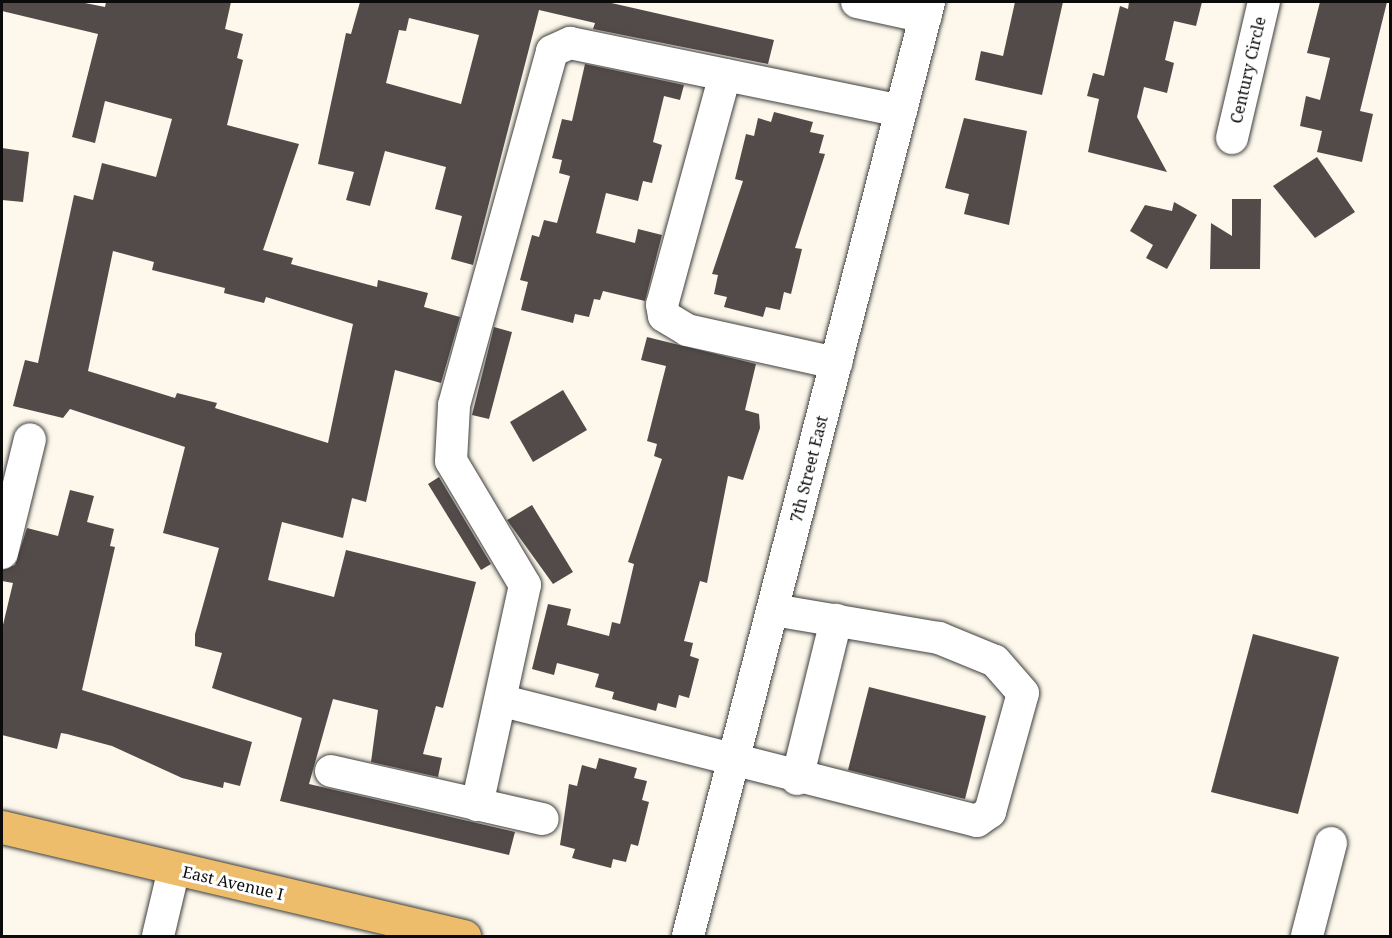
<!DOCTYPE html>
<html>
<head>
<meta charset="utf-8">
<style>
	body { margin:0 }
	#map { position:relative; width:1392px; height:938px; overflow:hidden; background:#fdf8eb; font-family:"Noto Serif",serif }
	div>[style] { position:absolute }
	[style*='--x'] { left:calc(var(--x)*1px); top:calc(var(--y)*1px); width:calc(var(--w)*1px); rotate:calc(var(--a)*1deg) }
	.building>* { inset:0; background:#534b49 }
	.roads { filter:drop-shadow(0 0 2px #3e3e3e) drop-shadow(0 0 2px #3e3e3e) }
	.minor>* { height:32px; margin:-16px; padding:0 16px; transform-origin:16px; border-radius:16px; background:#fff }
	.major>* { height:33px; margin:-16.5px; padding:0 16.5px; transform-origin:16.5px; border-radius:16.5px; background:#edbd6b }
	span { translate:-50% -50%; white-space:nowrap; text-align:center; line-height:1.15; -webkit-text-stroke:6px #fff; paint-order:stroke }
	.street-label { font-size:16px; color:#0b0b0b }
	.frame { position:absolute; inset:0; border:3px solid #0b0b0b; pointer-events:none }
</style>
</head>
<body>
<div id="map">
	<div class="building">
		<i style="clip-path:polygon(evenodd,2px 2px,80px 2px,105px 7px,106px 2px,231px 2px,225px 29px,243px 34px,237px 58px,243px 60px,227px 125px,299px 144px,263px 250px,293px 258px,291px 264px,377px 287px,378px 280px,428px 293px,424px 307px,460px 317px,441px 383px,395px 370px,366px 502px,352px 498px,343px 538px,282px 522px,268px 580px,334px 597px,346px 550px,476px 582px,443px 708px,436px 706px,423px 754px,442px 758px,438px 777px,371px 762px,378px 710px,333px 699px,309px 784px,515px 832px,509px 855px,280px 801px,302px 718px,212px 688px,222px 653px,195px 646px,195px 634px,219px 548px,163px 533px,185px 447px,70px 409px,63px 418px,13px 406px,25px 360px,38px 363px,74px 195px,93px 200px,102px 163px,156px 177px,172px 119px,105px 101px,95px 143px,72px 137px,98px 34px,2px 11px,2px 2px,113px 251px,154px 262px,152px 270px,225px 288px,224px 293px,264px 303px,266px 297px,353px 324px,328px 443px,215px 408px,217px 403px,177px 393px,175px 398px,88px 371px,113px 251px)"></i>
		<i style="clip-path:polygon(evenodd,360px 2px,607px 2px,774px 40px,768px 64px,593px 29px,595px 23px,539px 10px,473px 265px,451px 259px,462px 216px,435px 209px,446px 167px,385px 151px,370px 206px,346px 200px,354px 172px,318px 164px,346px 33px,351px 34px,360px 2px,409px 18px,479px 35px,461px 104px,386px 83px,399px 30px,406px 31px,409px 18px)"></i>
		<i style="clip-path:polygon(1015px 2px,1063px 2px,1042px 95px,975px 80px,981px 51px,1003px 56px)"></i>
		<i style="clip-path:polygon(1129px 2px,1202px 2px,1196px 26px,1174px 21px,1165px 60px,1174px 63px,1167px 93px,1144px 87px,1137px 117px,1167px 172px,1088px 152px,1099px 99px,1087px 96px,1093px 73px,1104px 76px,1120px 6px,1128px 9px)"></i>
		<i style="clip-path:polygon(1320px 2px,1387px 2px,1360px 111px,1373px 114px,1362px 162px,1317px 152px,1322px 131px,1300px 126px,1306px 96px,1320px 100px,1330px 58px,1307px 53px)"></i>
		<i style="clip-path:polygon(585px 64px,684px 85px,680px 100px,664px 96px,653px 142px,662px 145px,652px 183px,643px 181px,638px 201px,606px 193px,596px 233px,635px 243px,638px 229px,662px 235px,645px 301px,603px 291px,600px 300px,594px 299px,589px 317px,575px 314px,573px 323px,521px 310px,528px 282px,520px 280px,532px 235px,539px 237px,544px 220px,557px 223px,570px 176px,559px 173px,562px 160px,552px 158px,562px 119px,572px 121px)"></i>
		<i style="clip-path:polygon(774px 112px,813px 122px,810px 132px,824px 135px,819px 153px,825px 154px,795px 248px,802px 249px,791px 294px,784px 292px,780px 310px,766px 307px,763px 317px,724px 307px,727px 297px,714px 294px,718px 275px,712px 274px,743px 181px,735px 179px,746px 134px,754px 136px,758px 118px,771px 122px)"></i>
		<i style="clip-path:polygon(964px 118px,1027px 131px,1009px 225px,964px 214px,969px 194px,945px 188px)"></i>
		<i style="clip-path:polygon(2px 148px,29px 152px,23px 202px,2px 200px)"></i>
		<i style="clip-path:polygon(1317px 157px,1355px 212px,1315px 238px,1273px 186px)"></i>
		<i style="clip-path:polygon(1232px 199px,1261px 199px,1260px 269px,1210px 269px,1211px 223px,1232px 236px)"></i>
		<i style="clip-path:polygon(1174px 202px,1197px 215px,1167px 269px,1146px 258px,1153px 245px,1130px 231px,1145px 205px,1172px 211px)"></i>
		<i style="clip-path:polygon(494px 327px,512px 332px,489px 419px,472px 415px)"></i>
		<i style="clip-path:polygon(647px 337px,756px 364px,745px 410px,759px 414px,760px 428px,743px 480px,728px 476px,707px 583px,700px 581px,684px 641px,693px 643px,690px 656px,699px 659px,689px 698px,679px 695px,676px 708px,658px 703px,656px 711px,612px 699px,614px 692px,595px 687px,599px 674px,557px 663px,554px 675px,532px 669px,548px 604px,571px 609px,567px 625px,609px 636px,612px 622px,620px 624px,634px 564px,628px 562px,662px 459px,654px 456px,657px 444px,647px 441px,666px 366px,641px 360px)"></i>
		<i style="clip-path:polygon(563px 390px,587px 430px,533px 462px,510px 422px)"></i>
		<i style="clip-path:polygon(439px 477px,491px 564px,481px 570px,428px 484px)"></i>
		<i style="clip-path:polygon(70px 490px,94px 496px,87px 522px,114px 529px,110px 546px,115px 547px,82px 690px,252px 742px,240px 786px,224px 782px,223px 788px,182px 778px,112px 746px,67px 734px,61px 733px,57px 749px,2px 735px,2px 629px,13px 583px,2px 581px,2px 570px,15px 565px,27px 528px,58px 536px)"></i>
		<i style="clip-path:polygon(532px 505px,573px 572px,553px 584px,507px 520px)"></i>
		<i style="clip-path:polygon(1253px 634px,1339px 657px,1298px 814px,1211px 792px)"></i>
		<i style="clip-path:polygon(869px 687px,986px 716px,965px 799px,848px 770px)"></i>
		<i style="clip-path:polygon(599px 758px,637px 768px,634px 778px,647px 781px,642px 800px,649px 802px,638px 846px,631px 844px,626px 862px,613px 859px,611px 868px,572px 858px,575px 849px,560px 845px,569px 784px,577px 786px,582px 765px,596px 769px)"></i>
	</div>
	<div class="roads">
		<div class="minor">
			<i style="--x:857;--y:2;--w:70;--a:12.4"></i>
			<i style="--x:725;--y:75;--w:238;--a:105.3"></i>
			<i style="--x:662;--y:305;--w:11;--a:80"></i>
			<i style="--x:664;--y:316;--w:27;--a:31"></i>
			<i style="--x:687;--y:330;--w:153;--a:12.5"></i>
			<i style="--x:1232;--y:138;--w:140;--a:-76.8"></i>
			<i style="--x:2;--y:553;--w:117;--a:-76.2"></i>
			<i style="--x:503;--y:701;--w:489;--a:14.2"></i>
			<i style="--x:977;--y:821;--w:16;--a:-35"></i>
			<i style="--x:990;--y:812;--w:123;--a:-74.5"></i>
			<i style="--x:1023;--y:693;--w:43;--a:-131.2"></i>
			<i style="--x:995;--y:661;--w:61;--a:-157.7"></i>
			<i style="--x:939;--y:638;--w:168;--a:-170.4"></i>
			<i style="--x:331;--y:771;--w:217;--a:12.8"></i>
			<i style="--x:797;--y:779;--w:164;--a:-76.2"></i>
			<i style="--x:477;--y:805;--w:225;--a:-77.7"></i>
			<i style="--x:525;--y:585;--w:144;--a:-120.8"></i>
			<i style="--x:451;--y:461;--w:56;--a:-86.9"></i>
			<i style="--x:454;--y:405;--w:367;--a:-74.5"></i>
			<i style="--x:552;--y:51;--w:20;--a:-24"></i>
			<i style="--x:570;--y:43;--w:338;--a:11.6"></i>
			<i style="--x:158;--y:936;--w:69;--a:-76.6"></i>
			<i style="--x:688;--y:936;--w:965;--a:-75.53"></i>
			<i style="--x:1307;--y:936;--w:96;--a:-75.5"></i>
		</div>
		<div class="major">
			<i style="--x:2;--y:827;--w:475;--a:13.3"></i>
		</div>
	</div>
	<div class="street-label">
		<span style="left:1248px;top:70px;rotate:-77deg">Century Circle</span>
		<span style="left:809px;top:469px;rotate:-76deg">7th Street East</span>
		<span style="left:233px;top:883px;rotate:13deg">East Avenue I</span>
	</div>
	<div class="frame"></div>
</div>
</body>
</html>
